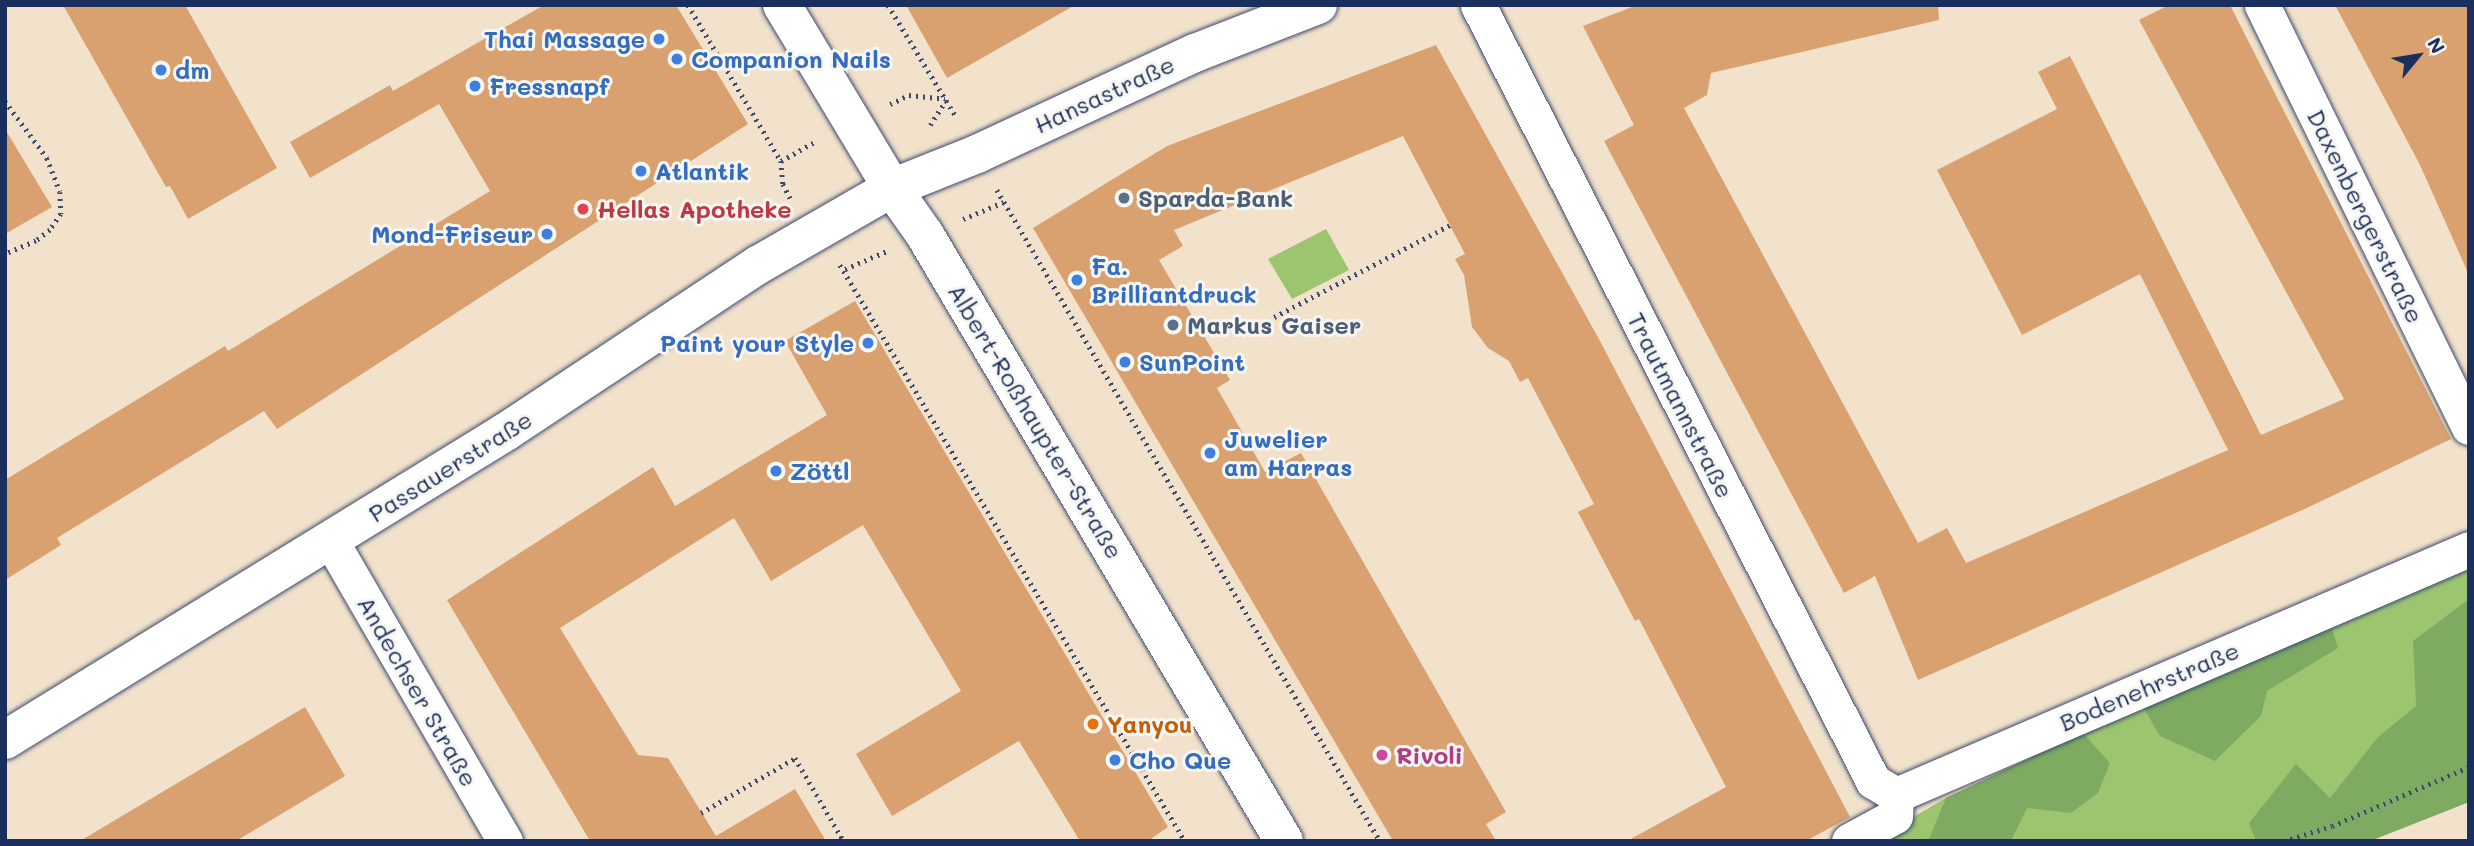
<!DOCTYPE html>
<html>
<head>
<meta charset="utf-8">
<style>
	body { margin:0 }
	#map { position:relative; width:2474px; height:846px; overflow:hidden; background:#f2e2cb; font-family:Mali,sans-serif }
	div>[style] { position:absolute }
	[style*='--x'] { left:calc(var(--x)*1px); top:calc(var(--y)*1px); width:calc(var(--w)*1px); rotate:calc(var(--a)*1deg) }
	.green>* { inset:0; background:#9dc570 }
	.forest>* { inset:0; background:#7eaa62 }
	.building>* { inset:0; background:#d9a170 }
	.path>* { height:4.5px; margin-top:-2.25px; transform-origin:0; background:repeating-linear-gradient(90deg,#3b4a6e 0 2px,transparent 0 7px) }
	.roads { filter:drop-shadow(0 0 2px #3b4a6e) drop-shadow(0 0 2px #3b4a6e) }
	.street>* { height:35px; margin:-17.5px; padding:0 17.5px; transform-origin:17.5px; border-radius:17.5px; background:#fff }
	.secondary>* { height:38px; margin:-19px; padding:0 19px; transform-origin:19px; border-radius:19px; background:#fff }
	.dots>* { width:19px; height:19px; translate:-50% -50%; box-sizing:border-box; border:4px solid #f6f6f2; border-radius:50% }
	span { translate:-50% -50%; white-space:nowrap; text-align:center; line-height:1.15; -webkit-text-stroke:6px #f6f6f2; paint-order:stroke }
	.shop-label { font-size:24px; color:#366cbe; font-weight:700 }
	.right { translate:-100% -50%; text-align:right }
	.left { translate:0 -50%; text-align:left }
	.street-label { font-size:24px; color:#1b2f5e }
	.service-label { font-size:24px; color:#4e5e75; font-weight:700 }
	.health-label { font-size:24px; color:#be3a42; font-weight:700 }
	.food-label { font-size:24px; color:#c56008; font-weight:700 }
	.hotel-label { font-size:24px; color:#b23c85; font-weight:700 }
	.frame { position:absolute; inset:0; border:7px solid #1b2f5e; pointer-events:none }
	.north { position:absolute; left:2383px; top:21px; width:70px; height:70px; -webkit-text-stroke:5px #f6f6f2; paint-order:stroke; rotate:60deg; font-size:19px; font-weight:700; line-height:28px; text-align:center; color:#1b2f5e }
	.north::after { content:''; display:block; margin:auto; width:24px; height:32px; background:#1b2f5e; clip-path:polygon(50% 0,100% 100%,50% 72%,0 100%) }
</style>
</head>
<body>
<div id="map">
	<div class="green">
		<i style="clip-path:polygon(1326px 229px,1349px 270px,1292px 299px,1268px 259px)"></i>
		<i style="clip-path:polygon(2469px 563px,2469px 802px,2370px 841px,1872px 841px,1946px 798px,2142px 705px)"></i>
	</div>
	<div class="forest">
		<i style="clip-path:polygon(2469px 599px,2469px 802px,2370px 841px,2256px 841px,2249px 823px,2296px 764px,2330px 798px,2378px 737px,2416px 706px,2413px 641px)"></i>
		<i style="clip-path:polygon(2330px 622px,2338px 648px,2267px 691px,2261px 716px,2215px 761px,2160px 736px,2142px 705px)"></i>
		<i style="clip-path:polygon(2083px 733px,2110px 763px,2098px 793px,2071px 813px,2027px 808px,2011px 841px,1928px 841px,1946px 798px)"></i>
	</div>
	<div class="building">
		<i style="clip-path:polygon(63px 5px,185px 5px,277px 168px,188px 219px,170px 186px,166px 187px)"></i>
		<i style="clip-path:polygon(544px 5px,676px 5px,748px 124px,277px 429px,264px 411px,57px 538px,61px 545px,5px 580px,5px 480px,225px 346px,228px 351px,490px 191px,439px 104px,310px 178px,290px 142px,390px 85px,393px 91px)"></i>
		<i style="clip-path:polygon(906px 5px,1075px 5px,947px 78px)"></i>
		<i style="clip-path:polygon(1637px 5px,1938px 5px,1939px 20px,1711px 73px,1707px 95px,1684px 108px,1918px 543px,1947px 528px,1966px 563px,2228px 450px,2140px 274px,2022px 335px,1937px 170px,2057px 109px,2038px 72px,2070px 56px,2261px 435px,2344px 399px,2139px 20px,2169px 5px,2230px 5px,2451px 439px,2309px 507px,1918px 680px,1875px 576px,1844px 593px,1604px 141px,1634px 125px,1583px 26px)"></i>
		<i style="clip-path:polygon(2335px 5px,2469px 5px,2469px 275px,2420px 165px)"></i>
		<i style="clip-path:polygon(1436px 45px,1600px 341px,1850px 817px,1806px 841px,1627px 841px,1726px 787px,1639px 619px,1635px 621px,1578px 512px,1594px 504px,1528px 378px,1520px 382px,1509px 361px,1488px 348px,1472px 327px,1464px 275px,1455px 259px,1465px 254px,1403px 136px,1174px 230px,1183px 246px,1159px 260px,1230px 380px,1217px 388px,1265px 472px,1301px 453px,1506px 812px,1486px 824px,1496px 841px,1393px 841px,1033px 228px,1167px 146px)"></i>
		<i style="clip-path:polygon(5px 129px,52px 207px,5px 234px)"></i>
		<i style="clip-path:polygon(855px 301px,1168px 827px,1148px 841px,1080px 841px,1019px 741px,892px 816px,856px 754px,961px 691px,863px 525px,771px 581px,734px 518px,560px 628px,638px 755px,668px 758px,716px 836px,795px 789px,826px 841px,590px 841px,447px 600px,653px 467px,675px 506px,827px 415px,785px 341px)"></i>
		<i style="clip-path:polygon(305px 707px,345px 776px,236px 841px,80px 841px)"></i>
	</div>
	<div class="path">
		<i style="--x:688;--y:5;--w:182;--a:59.2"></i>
		<i style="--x:781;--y:161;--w:23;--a:85"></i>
		<i style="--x:783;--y:184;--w:18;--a:63"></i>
		<i style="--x:888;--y:5;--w:132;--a:58.6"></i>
		<i style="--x:5;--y:101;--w:71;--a:53.6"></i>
		<i style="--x:47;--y:158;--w:36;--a:69"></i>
		<i style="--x:60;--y:192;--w:22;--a:87"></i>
		<i style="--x:61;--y:214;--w:19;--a:125"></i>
		<i style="--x:50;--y:230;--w:18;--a:142"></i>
		<i style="--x:36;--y:241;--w:34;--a:157"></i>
		<i style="--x:890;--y:104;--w:21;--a:-25"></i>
		<i style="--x:909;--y:95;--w:36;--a:6"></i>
		<i style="--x:930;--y:125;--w:30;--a:-57"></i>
		<i style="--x:781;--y:161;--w:40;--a:-29.7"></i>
		<i style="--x:997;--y:190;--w:755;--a:59.53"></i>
		<i style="--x:963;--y:219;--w:44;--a:-22.5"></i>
		<i style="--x:840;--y:265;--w:671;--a:59.08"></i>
		<i style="--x:845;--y:269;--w:46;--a:-23.2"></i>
		<i style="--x:1274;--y:317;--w:199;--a:-27.6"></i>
		<i style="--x:701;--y:813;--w:109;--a:-30.3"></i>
		<i style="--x:795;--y:758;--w:93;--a:59.6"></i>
		<i style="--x:842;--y:838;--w:6;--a:149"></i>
		<i style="--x:2284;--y:841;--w:50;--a:-17.4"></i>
		<i style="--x:2332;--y:826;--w:149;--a:-23.3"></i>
	</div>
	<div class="roads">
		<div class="street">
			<i style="--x:1478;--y:5;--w:871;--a:63.02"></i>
			<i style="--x:1873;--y:781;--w:27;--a:31"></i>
			<i style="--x:2262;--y:5;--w:470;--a:63.9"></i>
			<i style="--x:331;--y:541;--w:347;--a:59.9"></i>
			<i style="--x:1896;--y:795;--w:624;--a:-23.23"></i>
			<i style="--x:1849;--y:841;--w:52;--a:-28.5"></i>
			<i style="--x:1895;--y:816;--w:21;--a:-87"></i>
		</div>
		<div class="secondary">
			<i style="--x:782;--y:5;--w:214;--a:59"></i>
			<i style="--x:892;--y:188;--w:57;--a:54.9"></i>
			<i style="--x:925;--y:235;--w:704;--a:59.36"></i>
			<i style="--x:5;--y:740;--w:589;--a:-31.61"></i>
			<i style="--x:507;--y:431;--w:301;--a:-33.5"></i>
			<i style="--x:758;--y:265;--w:155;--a:-29.9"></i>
			<i style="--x:892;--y:188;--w:92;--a:-21.8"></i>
			<i style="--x:977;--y:154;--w:240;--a:-24.9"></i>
			<i style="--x:1195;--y:53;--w:132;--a:-21.3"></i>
		</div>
	</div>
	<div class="dots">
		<i style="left:659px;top:39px;background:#3f7fe0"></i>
		<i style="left:677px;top:59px;background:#3f7fe0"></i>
		<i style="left:161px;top:70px;background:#3f7fe0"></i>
		<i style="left:475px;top:86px;background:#3f7fe0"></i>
		<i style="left:641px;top:171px;background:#3f7fe0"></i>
		<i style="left:1124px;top:198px;background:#5c6f8a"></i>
		<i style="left:583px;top:209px;background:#e0444e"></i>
		<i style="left:547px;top:234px;background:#3f7fe0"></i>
		<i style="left:1077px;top:280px;background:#3f7fe0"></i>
		<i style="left:1173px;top:325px;background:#5c6f8a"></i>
		<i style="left:868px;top:343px;background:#3f7fe0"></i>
		<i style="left:1125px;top:362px;background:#3f7fe0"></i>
		<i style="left:1210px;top:453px;background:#3f7fe0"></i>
		<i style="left:776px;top:471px;background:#3f7fe0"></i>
		<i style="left:1093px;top:724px;background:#e8710a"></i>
		<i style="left:1382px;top:755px;background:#d1479c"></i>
		<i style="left:1115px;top:760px;background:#3f7fe0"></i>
	</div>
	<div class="shop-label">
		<span class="right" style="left:645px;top:39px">Thai Massage</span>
		<span class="left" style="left:691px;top:59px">Companion Nails</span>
		<span class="left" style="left:175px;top:70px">dm</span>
		<span class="left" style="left:489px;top:86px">Fressnapf</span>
		<span class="left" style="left:655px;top:171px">Atlantik</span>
		<span class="right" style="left:533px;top:234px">Mond-Friseur</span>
		<span class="left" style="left:1091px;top:280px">Fa.<br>Brilliantdruck</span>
		<span class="right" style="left:854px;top:343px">Paint your Style</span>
		<span class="left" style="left:1139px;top:362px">SunPoint</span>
		<span class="left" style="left:1224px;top:453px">Juwelier<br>am Harras</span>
		<span class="left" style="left:790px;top:471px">Zöttl</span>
		<span class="left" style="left:1129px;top:760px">Cho Que</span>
	</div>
	<div class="street-label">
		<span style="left:1104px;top:94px;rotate:-25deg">Hansastraße</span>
		<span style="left:2366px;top:216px;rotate:64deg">Daxenbergerstraße</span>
		<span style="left:1681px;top:405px;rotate:63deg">Trautmannstraße</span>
		<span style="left:1036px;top:421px;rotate:59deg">Albert-Roßhaupter-Straße</span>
		<span style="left:450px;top:466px;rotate:-32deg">Passauerstraße</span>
		<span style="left:2149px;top:686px;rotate:-23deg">Bodenehrstraße</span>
		<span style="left:418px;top:691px;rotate:60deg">Andechser Straße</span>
	</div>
	<div class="service-label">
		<span class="left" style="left:1138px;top:198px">Sparda-Bank</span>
		<span class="left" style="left:1187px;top:325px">Markus Gaiser</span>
	</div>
	<div class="health-label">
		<span class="left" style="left:597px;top:209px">Hellas Apotheke</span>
	</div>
	<div class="food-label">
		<span class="left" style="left:1107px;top:724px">Yanyou</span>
	</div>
	<div class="hotel-label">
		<span class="left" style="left:1396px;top:755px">Rivoli</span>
	</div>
	<div class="frame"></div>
	<div class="north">N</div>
</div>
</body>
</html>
